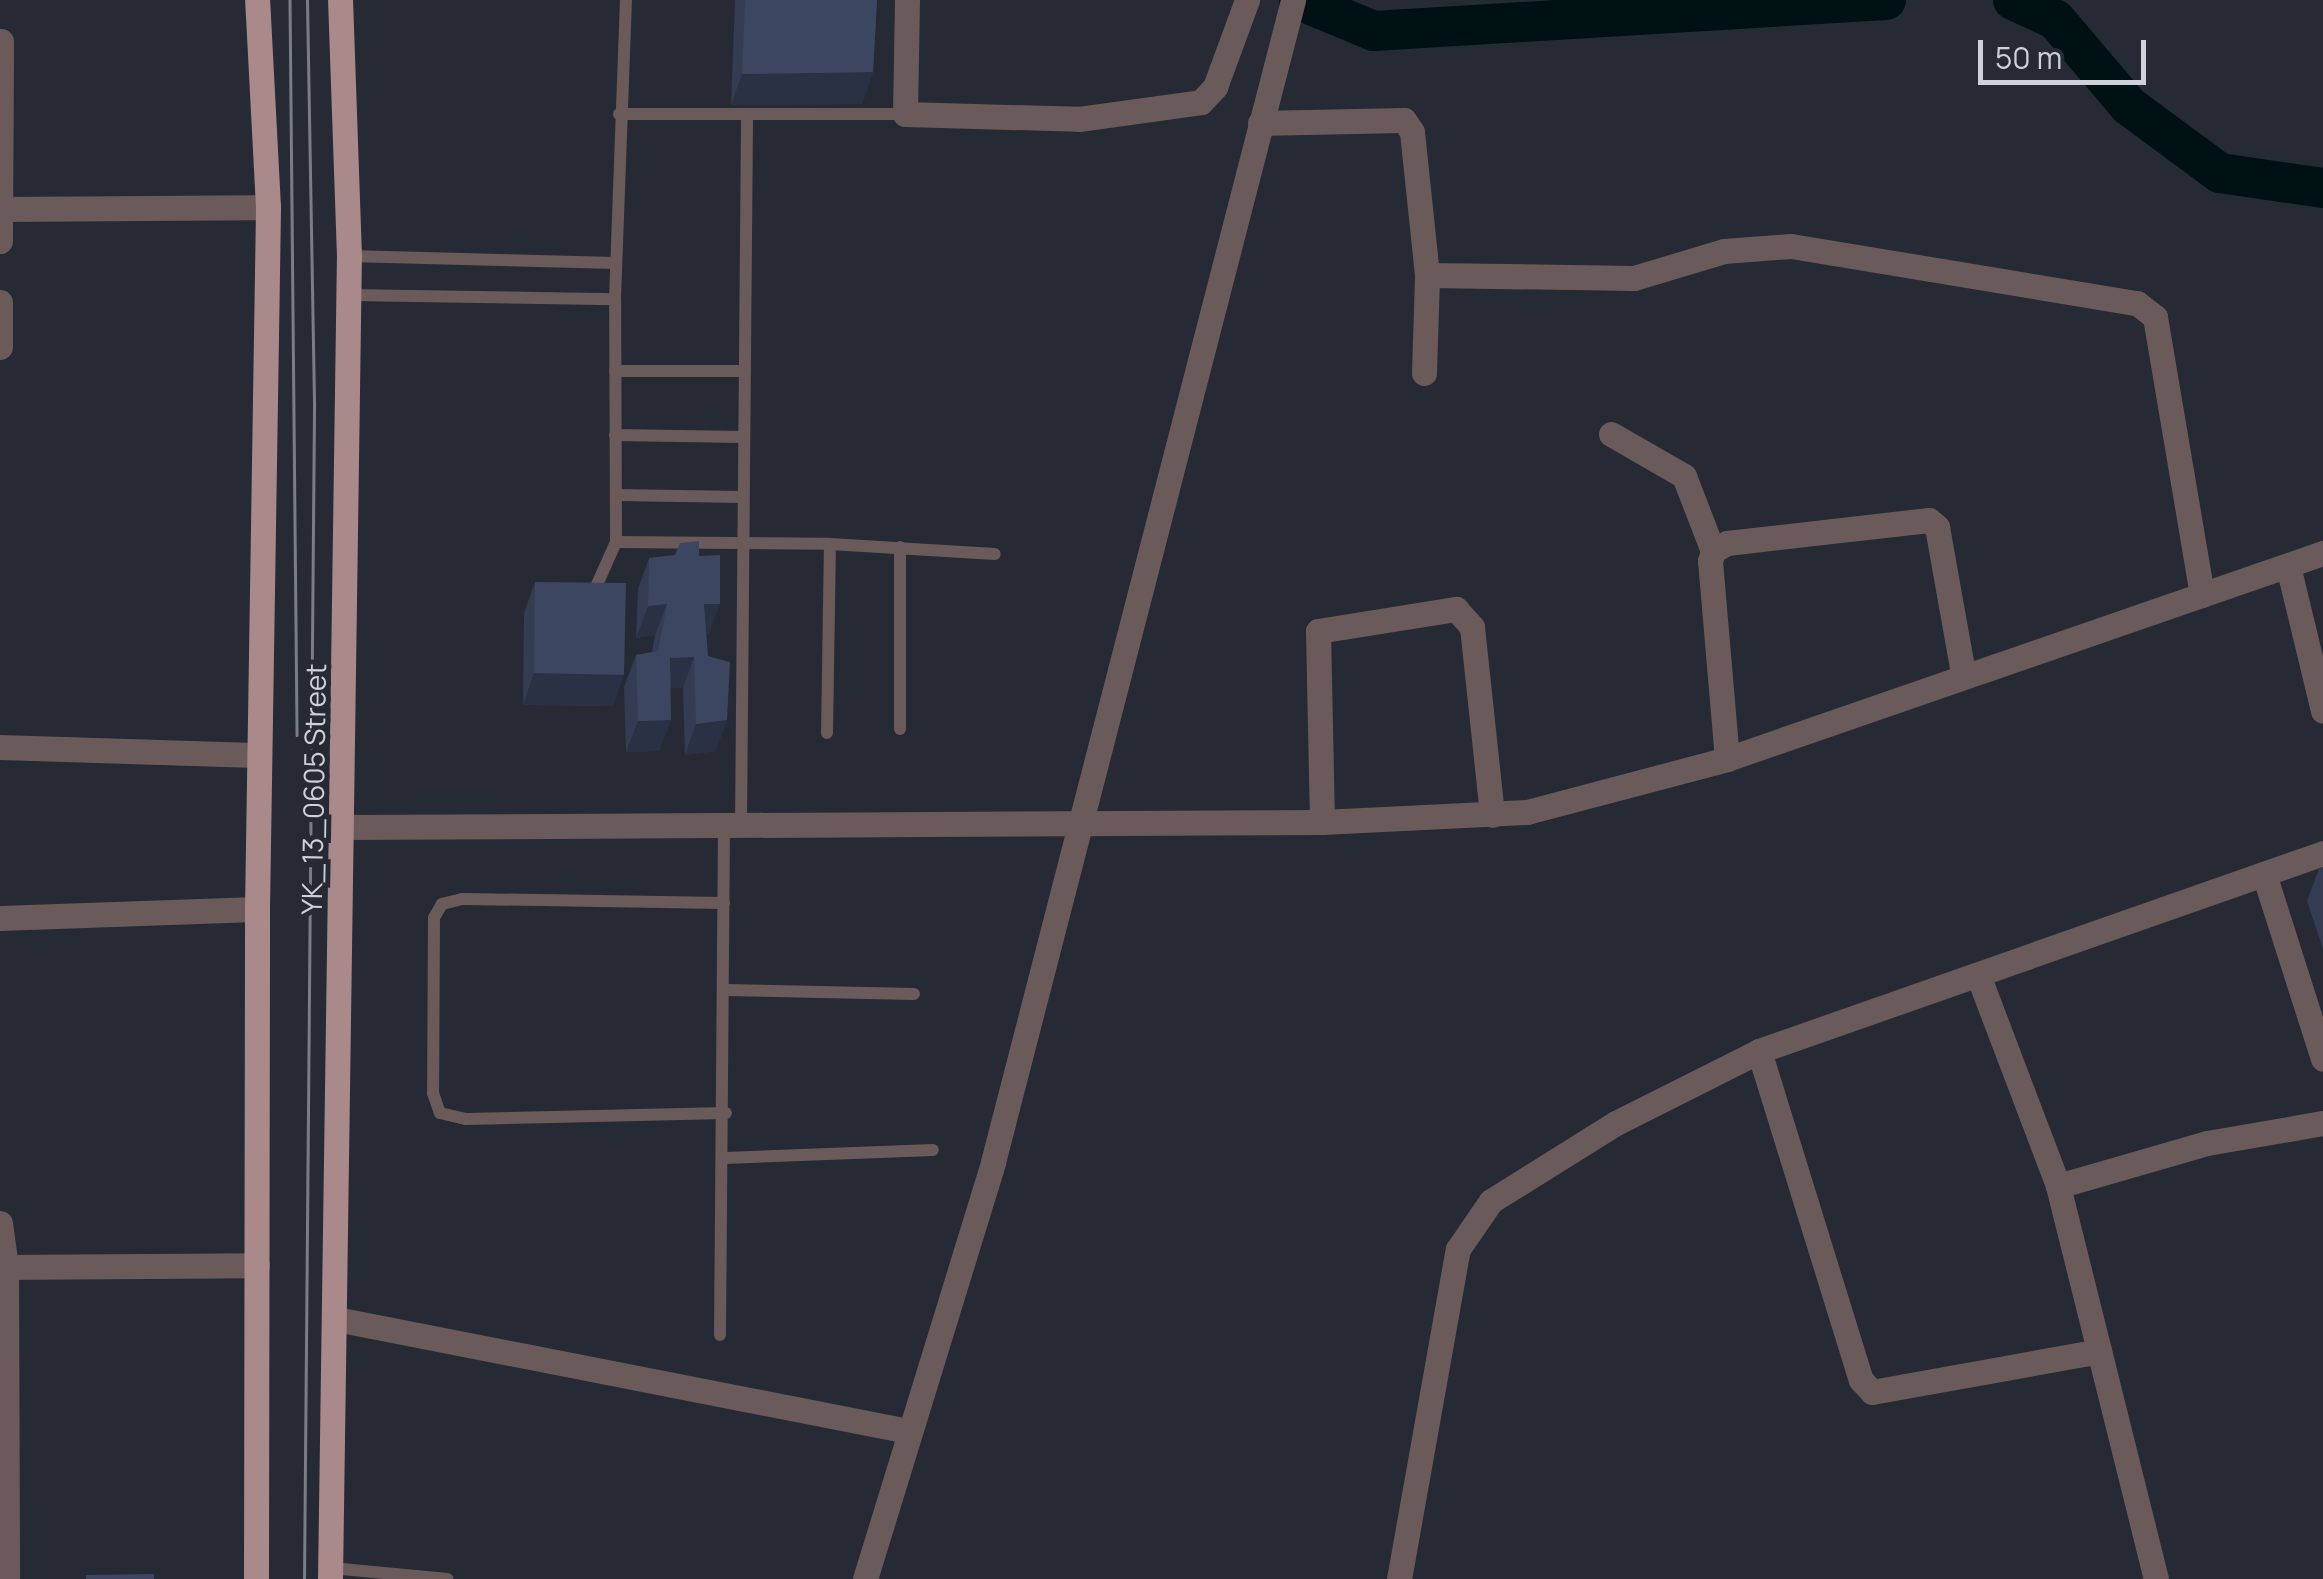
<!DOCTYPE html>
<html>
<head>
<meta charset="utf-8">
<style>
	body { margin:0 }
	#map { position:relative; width:2323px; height:1579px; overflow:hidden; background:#262a34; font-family:Manrope,sans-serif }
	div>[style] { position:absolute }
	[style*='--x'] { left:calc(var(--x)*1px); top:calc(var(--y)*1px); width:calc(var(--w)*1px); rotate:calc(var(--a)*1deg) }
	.river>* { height:40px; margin:-20px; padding:0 20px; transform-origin:20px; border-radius:20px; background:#001114 }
	.service>* { height:12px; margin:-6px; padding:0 6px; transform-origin:6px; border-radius:6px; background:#6a5a5a }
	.minor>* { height:25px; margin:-12.5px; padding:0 12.5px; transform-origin:12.5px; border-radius:12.5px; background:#6a5a5a }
	.primary>* { height:25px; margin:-12.5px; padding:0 12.5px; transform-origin:12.5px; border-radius:12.5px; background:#aa898a }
	.tram>* { height:2.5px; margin:-1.25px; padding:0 1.25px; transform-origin:1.25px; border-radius:1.25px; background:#7a7d85 }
	.wall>* { inset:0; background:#343c53 }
	.shaded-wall>* { inset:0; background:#2a3144 }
	.building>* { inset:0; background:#3c4661 }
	span { translate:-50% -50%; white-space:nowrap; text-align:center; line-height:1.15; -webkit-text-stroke:10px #262a34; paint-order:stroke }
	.street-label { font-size:28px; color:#cfd1d8 }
	.scale { position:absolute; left:1978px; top:40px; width:168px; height:45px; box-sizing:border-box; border:5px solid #cfd1d8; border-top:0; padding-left:12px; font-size:30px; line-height:35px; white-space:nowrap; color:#cfd1d8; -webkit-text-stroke:8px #262a34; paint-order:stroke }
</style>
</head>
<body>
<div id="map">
	<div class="river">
		<i style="--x:1299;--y:0;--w:81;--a:22.5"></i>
		<i style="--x:1374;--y:31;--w:513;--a:-3.46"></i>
		<i style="--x:2013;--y:0;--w:47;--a:24.9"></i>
		<i style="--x:2056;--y:20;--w:113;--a:49.7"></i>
		<i style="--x:2129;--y:106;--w:113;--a:36.4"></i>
		<i style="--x:2220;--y:173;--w:104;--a:8.3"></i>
	</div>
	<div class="service">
		<i style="--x:619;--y:114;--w:286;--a:0"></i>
		<i style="--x:349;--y:256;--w:267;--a:1.5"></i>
		<i style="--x:348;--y:295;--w:267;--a:0.9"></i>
		<i style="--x:615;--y:371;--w:130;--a:0"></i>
		<i style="--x:615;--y:435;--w:128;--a:0.9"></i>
		<i style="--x:617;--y:495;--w:125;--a:0.9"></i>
		<i style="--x:616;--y:542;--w:214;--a:0.5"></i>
		<i style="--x:830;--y:544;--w:165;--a:3.5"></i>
		<i style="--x:900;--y:547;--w:182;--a:90"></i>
		<i style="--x:595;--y:589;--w:51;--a:-65.9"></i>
		<i style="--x:616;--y:542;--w:243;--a:-90.2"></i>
		<i style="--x:615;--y:299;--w:299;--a:-87.9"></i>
		<i style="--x:827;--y:733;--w:189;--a:-89.1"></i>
		<i style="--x:741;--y:825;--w:707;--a:-89.51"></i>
		<i style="--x:724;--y:903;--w:262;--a:-179.1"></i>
		<i style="--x:462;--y:899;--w:21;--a:166"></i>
		<i style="--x:442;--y:904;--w:16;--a:120"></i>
		<i style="--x:434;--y:918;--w:175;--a:90.3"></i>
		<i style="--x:433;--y:1093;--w:21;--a:71"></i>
		<i style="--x:440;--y:1113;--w:27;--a:13"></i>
		<i style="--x:466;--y:1119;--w:260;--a:-1.3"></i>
		<i style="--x:725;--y:990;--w:189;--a:1.2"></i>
		<i style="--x:725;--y:1158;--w:208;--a:-2.2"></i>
		<i style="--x:720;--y:1335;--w:509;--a:-89.55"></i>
		<i style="--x:331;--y:1568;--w:117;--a:5.4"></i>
	</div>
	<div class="minor">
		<i style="--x:907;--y:0;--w:114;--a:91"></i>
		<i style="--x:905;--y:114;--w:174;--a:1.6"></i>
		<i style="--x:1079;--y:119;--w:123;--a:-7.9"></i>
		<i style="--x:1201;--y:102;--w:21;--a:-47"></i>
		<i style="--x:1215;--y:87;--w:93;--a:-69.8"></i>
		<i style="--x:1260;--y:123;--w:144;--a:-1.2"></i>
		<i style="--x:1404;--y:120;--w:14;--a:56"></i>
		<i style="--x:1412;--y:132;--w:144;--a:84"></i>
		<i style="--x:1427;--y:275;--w:207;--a:0.8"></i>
		<i style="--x:1634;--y:278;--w:94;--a:-16.7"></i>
		<i style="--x:1724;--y:251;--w:67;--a:-4.3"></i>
		<i style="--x:1791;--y:246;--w:351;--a:9.4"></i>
		<i style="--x:2137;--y:303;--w:23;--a:38"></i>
		<i style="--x:2155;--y:317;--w:282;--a:80.4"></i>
		<i style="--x:0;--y:209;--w:268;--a:-0.4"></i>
		<i style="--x:0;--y:241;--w:200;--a:-89.7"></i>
		<i style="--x:0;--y:302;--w:45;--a:90"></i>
		<i style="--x:1424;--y:373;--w:98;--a:-88.2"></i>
		<i style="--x:1611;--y:434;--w:84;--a:29.9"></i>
		<i style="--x:1684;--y:476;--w:80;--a:68.9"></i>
		<i style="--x:2288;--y:566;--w:149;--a:76.4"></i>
		<i style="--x:0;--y:747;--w:259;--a:1.8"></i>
		<i style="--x:1727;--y:759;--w:199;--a:-94.9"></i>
		<i style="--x:1710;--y:561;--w:10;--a:-73"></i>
		<i style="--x:1713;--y:551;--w:16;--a:-30"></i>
		<i style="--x:1727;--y:543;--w:203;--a:-6.5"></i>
		<i style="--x:1929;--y:520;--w:11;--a:41"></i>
		<i style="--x:1937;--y:527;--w:148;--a:79.9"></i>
		<i style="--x:1322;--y:822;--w:191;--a:-91.2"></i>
		<i style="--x:1318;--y:631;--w:140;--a:-9.1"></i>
		<i style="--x:1456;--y:609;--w:24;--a:48"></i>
		<i style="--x:1472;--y:627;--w:189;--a:83.9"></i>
		<i style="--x:343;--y:827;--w:979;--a:-0.29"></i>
		<i style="--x:1322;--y:822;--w:205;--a:-2.8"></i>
		<i style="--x:1527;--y:812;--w:207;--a:-14.8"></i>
		<i style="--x:1727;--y:759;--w:631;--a:-19.07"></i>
		<i style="--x:2264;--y:874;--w:194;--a:72.3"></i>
		<i style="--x:0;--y:918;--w:257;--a:-2"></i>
		<i style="--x:1978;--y:975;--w:226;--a:69.2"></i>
		<i style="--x:2058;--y:1186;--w:405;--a:76"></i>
		<i style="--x:1759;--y:1051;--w:344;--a:72.8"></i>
		<i style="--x:1861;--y:1380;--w:16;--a:47"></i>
		<i style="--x:1872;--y:1392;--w:231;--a:-10.2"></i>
		<i style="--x:2058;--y:1186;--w:155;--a:-16.1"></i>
		<i style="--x:2207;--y:1143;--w:118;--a:-9.8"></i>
		<i style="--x:0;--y:1223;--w:44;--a:82.2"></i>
		<i style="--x:6;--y:1267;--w:312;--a:89.8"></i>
		<i style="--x:0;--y:1267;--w:257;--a:-0.4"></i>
		<i style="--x:336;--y:1319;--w:583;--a:11.08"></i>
		<i style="--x:865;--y:1579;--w:436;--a:-72.9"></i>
		<i style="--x:993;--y:1162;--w:1200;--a:-75.52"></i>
		<i style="--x:1399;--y:1579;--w:335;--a:-79.9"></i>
		<i style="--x:1458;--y:1249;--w:58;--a:-55.5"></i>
		<i style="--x:1491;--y:1201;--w:147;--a:-32"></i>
		<i style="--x:1616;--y:1123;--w:160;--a:-26.7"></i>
		<i style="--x:1759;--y:1051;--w:598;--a:-19.34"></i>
	</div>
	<div class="primary">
		<i style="--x:256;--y:1579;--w:670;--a:-89.91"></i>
		<i style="--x:257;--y:909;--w:702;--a:-89.1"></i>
		<i style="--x:268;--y:207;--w:207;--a:-93"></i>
		<i style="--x:330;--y:1579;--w:1323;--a:-89.18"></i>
		<i style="--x:349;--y:256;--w:256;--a:-92"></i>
	</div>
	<div class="tram">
		<i style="--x:290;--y:0;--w:735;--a:89.45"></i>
		<i style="--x:304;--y:1579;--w:1177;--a:-89.51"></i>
		<i style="--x:314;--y:402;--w:402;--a:-91"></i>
	</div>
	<div class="wall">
		<i style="clip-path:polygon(735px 0,877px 0,873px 72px,862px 104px,731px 105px)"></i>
		<i style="clip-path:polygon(699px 556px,708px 635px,706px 635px,716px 751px,685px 755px,683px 688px,670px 688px,671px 720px,659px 751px,626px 752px,624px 687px,636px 655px,652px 652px,655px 635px,636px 638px,638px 589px,649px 558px)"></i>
		<i style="clip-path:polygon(535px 582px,613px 706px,523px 705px,524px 613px)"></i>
		<i style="clip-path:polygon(2323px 868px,2323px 949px,2307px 901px,2319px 869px)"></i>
	</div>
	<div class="shaded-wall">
		<i style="clip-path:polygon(873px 72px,862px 104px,731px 105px,742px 74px)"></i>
		<i style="clip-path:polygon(667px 604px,655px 635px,636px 638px,648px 606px)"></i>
		<i style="clip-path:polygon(704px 604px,720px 604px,708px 635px,693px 636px)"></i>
		<i style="clip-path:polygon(694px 657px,683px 688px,659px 689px,670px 658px)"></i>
		<i style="clip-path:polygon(534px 673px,624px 675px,613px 706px,523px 705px)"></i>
		<i style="clip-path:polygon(671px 720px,659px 751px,626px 752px,638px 721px)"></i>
		<i style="clip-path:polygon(727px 720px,716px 751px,685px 755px,696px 724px)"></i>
	</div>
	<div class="building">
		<i style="clip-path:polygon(745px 0,877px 0,873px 72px,742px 74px)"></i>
		<i style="clip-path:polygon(699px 541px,699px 556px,720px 555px,720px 604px,704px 604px,708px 656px,730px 662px,727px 720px,696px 724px,694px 657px,670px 658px,671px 720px,638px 721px,636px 655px,658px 651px,667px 604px,648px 606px,649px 558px,675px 555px,680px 543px)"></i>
		<i style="clip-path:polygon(535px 582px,626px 583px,624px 675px,534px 673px)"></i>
		<i style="clip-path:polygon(154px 1574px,154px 1579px,86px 1579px,86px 1575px)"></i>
	</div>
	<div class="street-label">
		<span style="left:313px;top:789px;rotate:-89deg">YK_13_0605 Street</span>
	</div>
	<div class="scale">50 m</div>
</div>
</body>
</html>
